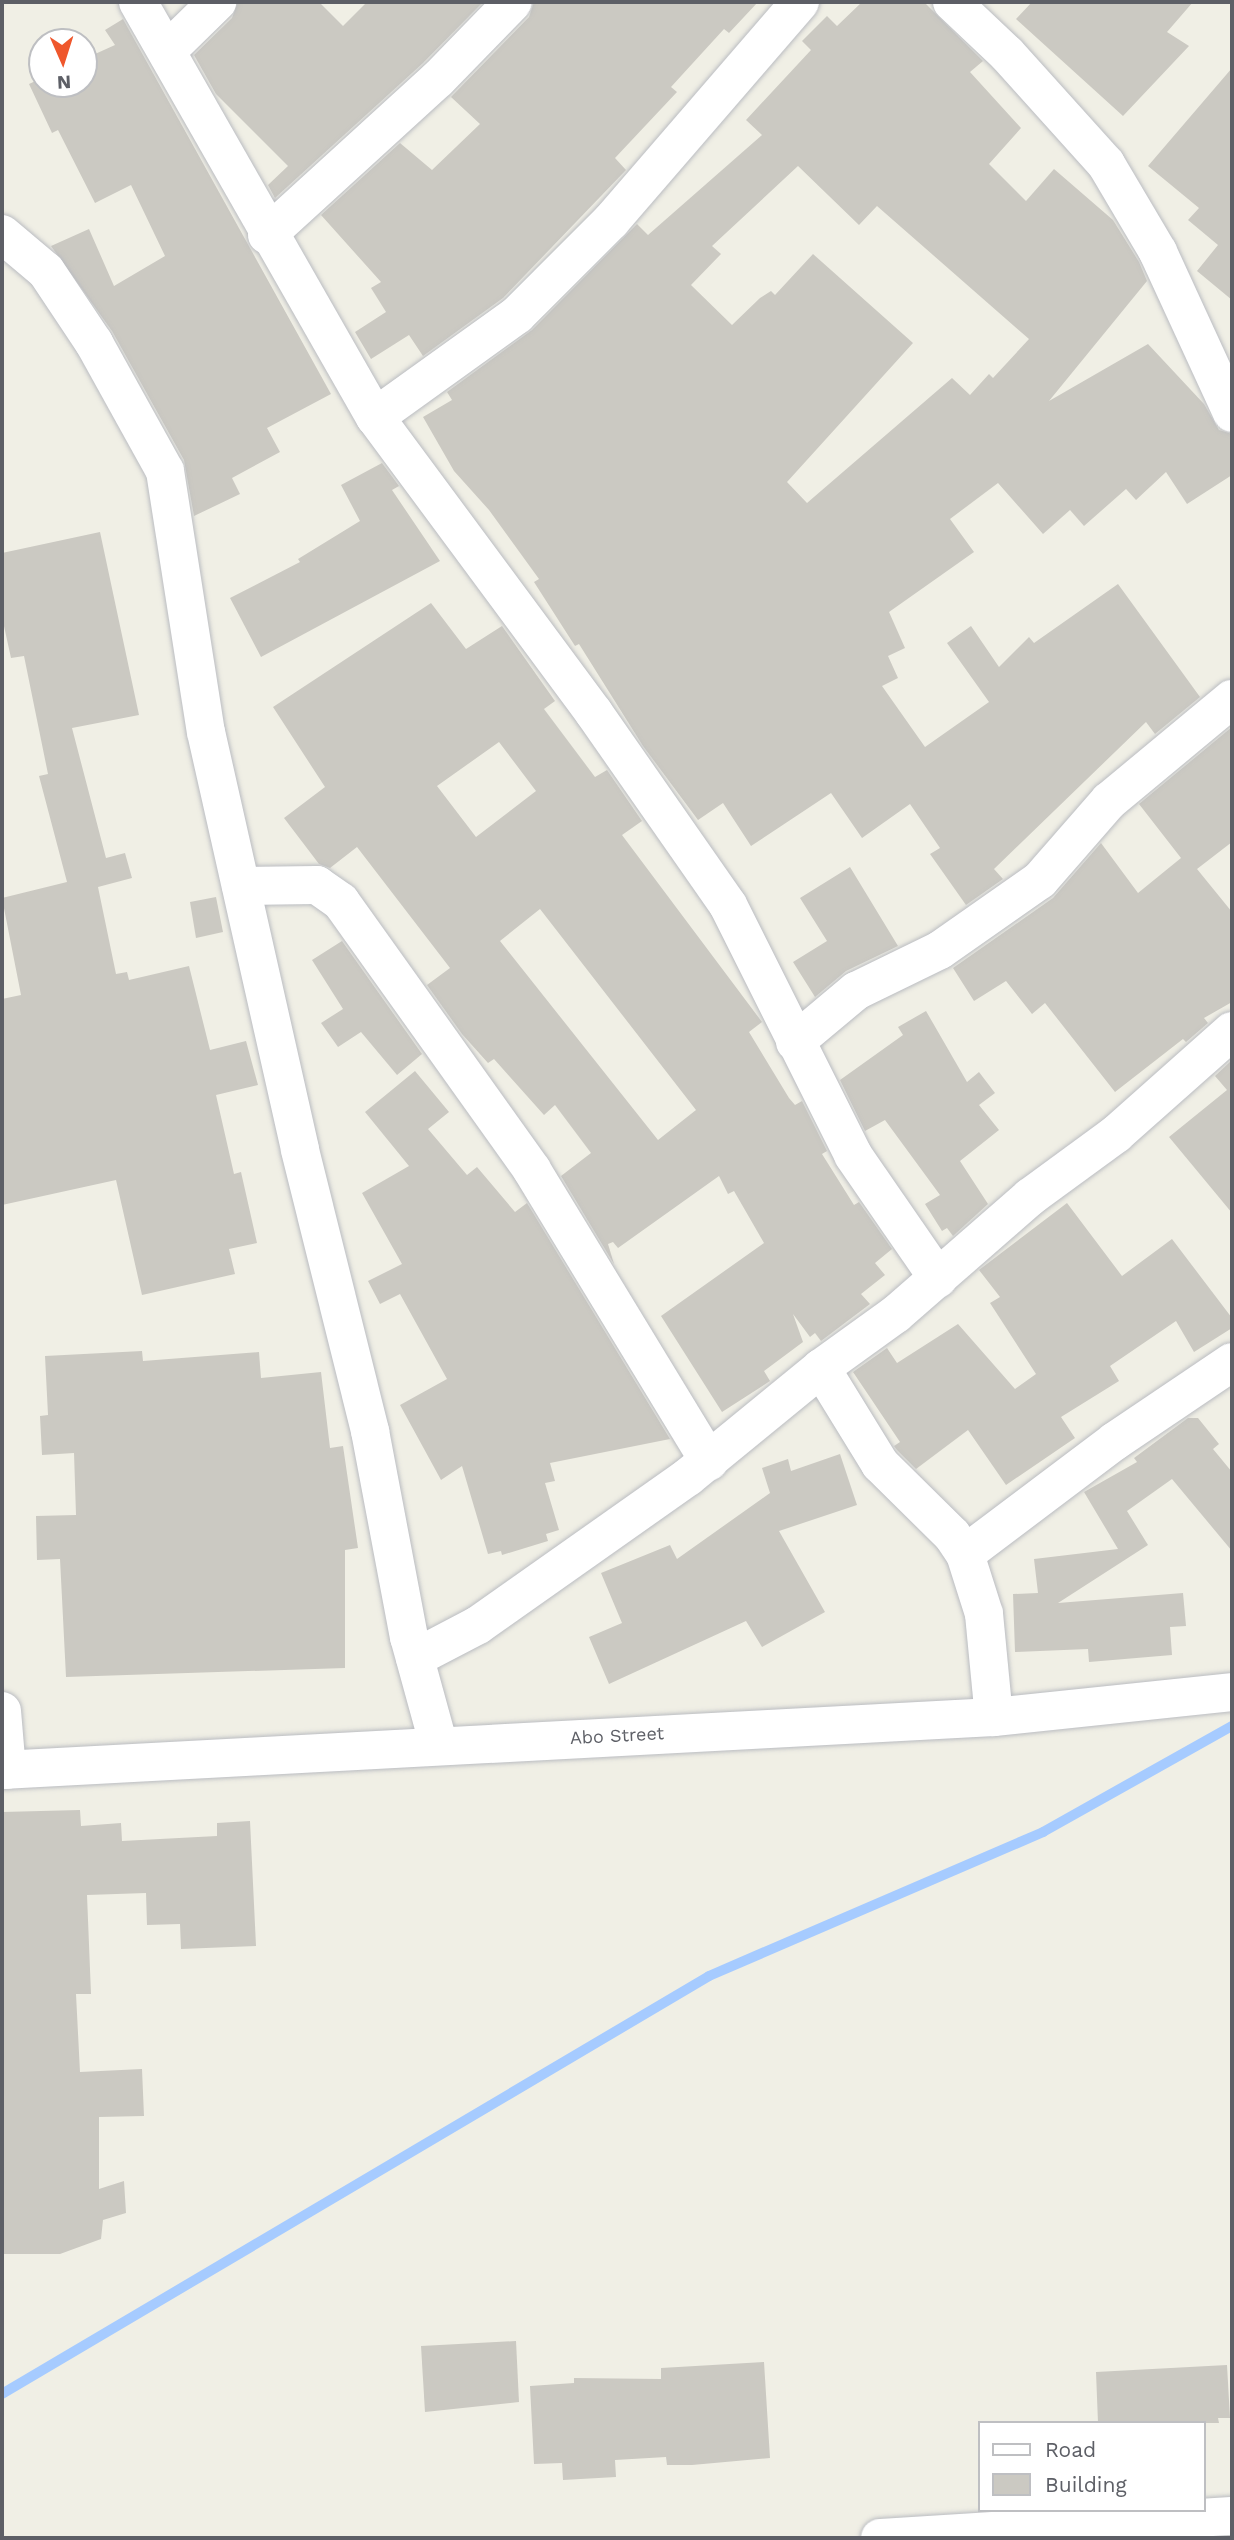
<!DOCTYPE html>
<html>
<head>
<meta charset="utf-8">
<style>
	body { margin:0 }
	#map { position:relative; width:1234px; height:2540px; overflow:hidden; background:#f0efe5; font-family:"Work Sans",sans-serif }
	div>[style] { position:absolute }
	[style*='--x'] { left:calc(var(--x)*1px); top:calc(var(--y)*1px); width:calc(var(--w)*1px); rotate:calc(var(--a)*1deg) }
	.stream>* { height:10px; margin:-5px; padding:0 5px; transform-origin:5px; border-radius:5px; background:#a6cbff }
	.building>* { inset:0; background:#cbc9c2 }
	.roads { filter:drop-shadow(0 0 2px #babcc1) drop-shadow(0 0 2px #babcc1) }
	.minor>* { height:38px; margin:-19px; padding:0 19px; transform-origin:19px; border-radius:19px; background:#fff }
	span { translate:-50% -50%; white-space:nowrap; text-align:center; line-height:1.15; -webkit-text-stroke:5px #fff; paint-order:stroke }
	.street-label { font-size:18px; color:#5d5f66 }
	.frame { position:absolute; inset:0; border:4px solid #5d5f66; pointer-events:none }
	.legend { position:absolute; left:978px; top:2421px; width:228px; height:91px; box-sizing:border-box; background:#fff; border:2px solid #bebfc2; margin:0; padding:9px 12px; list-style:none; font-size:21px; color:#5d5f66 }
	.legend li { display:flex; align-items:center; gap:14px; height:35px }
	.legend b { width:35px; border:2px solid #bebfc2 }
	.north { position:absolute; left:28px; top:28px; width:70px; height:70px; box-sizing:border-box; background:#fff; border:2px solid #bebfc2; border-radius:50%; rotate:177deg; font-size:19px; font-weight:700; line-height:28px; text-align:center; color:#5d5f66 }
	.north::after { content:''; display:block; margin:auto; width:24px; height:32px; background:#ef572c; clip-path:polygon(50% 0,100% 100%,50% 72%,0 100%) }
</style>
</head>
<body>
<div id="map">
	<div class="stream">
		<i style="--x:2;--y:2394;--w:821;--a:-30.59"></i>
		<i style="--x:709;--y:1976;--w:364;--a:-23.3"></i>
		<i style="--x:1043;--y:1832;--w:217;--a:-29.3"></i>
	</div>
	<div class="building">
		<i style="clip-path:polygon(238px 2px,319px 2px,343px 26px,367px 2px,483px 2px,423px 63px,275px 198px,268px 185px,288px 166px,216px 94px,194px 55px,232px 18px)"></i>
		<i style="clip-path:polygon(534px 2px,758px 2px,729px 33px,724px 29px,671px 87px,677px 92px,615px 158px,626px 170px,503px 298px,423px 356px,409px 335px,371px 359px,355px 332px,386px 312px,371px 288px,381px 282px,321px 215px,400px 143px,432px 170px,480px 124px,451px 97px,529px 17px)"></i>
		<i style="clip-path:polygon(evenodd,862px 2px,924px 2px,983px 61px,970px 72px,1021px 128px,989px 164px,1026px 201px,1054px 169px,1113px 220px,1139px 262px,1147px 281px,1049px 401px,1148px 344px,1204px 404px,1219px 430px,1232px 434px,1232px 475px,1187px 504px,1166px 472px,1136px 500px,1126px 489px,1084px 526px,1070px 510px,1043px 534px,998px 483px,950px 519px,974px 552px,889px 612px,905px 648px,888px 656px,898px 678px,882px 686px,925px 747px,989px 702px,947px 643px,971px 626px,999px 667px,1029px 637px,1034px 643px,1118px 584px,1200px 697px,1155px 734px,1146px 722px,994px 869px,1003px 879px,966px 905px,930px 854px,940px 848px,910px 804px,862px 838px,831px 793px,751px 846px,723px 803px,698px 820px,643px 746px,579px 644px,575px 646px,534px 582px,539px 579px,489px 510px,454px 471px,423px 417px,452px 400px,447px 392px,532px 330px,637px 224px,648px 235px,762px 135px,746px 120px,811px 50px,802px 41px,827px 16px,837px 26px,862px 2px,798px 166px,859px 225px,877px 206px,1029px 339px,993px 378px,989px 374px,970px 395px,952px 378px,807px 503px,787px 482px,913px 343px,813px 254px,775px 295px,771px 291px,760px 298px,732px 325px,691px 285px,721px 254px,712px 246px,798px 166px)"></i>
		<i style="clip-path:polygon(1032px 2px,1193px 2px,1167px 32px,1189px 46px,1123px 116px,1016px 19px)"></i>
		<i style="clip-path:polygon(123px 19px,331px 394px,267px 428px,280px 452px,232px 478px,240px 494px,194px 516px,184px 460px,112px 331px,51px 246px,89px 229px,114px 286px,165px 256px,131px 185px,95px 203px,58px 130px,52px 133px,29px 84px,42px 78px,42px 84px,84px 84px,84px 59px,115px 45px,105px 30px)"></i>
		<i style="clip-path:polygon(1232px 68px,1232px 300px,1197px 271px,1218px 245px,1188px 220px,1199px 208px,1148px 166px)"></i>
		<i style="clip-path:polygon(382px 463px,399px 486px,392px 490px,440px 561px,261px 657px,230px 598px,300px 562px,298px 559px,360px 521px,341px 485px)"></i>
		<i style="clip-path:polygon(100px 532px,139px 715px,72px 728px,106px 858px,125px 853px,132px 878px,98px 887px,116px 974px,127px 972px,129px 980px,189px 966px,210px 1050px,246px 1041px,258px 1085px,216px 1095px,234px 1174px,241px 1172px,257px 1243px,229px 1249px,235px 1274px,142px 1295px,116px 1180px,2px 1205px,2px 999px,21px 995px,2px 898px,67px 882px,39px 776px,48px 774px,24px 656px,11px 658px,2px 617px,2px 553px)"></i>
		<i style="clip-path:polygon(evenodd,431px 603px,466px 649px,502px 626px,555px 701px,544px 709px,595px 777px,607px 770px,642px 821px,622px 835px,762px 1022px,749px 1032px,789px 1098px,795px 1105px,802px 1101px,827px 1151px,822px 1154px,854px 1205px,859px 1202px,892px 1249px,875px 1263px,885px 1275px,861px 1294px,870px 1304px,821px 1341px,815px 1333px,810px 1337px,793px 1314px,803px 1342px,764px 1371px,770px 1381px,722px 1412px,661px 1316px,764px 1243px,734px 1191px,728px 1194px,719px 1176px,618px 1248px,613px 1242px,608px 1244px,614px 1264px,561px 1176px,591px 1153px,555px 1105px,544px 1115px,494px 1059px,488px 1063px,462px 1034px,427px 985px,450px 968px,357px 847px,330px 868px,319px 864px,284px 818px,325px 787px,273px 707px,431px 603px,499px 742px,536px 791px,476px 837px,437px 786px,499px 742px,431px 603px,540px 909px,696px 1110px,658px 1140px,500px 941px,540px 909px)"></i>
		<i style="clip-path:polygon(1232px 727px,1232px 842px,1197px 869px,1232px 912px,1232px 1002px,1204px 1018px,1208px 1023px,1186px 1042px,1183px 1039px,1115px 1092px,1045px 1003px,1032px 1014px,1006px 981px,974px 1001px,953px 968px,1053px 898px,1101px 843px,1138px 893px,1181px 858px,1139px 804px)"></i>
		<i style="clip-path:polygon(850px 867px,898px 946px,846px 971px,815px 997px,793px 962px,827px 941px,800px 898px)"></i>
		<i style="clip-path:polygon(216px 897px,223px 932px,196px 938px,190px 902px)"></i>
		<i style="clip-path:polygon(342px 941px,422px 1054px,397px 1075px,361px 1032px,338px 1047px,321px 1023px,343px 1009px,312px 960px)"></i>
		<i style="clip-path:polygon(926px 1011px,967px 1082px,979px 1072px,995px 1093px,979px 1105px,999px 1130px,960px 1161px,988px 1204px,953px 1236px,947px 1228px,942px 1231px,925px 1204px,940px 1195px,885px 1120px,865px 1131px,840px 1080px,903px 1035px,898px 1027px)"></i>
		<i style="clip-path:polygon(1232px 1060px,1232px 1213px,1169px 1137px,1227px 1090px,1215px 1076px)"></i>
		<i style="clip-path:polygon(415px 1071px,449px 1112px,428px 1129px,467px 1175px,477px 1167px,515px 1212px,527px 1203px,670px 1439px,550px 1463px,555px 1481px,545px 1483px,559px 1530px,546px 1534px,548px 1541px,502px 1555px,501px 1551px,488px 1554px,462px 1466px,441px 1480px,400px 1405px,447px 1379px,400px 1294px,380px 1304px,368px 1281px,402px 1264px,362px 1193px,409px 1166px,365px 1112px)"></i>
		<i style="clip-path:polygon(1067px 1203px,1122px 1276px,1172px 1239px,1232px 1318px,1232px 1328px,1194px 1352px,1176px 1321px,1110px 1366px,1119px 1381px,1061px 1417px,1075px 1438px,1006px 1485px,968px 1430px,916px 1469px,897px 1450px,894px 1446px,900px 1442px,853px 1372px,887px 1348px,897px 1363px,958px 1324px,1015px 1389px,1036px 1374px,990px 1303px,1000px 1297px,979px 1270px)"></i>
		<i style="clip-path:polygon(142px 1351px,143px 1361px,259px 1352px,261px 1378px,321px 1372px,330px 1448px,343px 1446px,358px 1548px,345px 1550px,345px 1668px,66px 1677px,60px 1559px,37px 1560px,36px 1516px,76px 1515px,74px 1453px,42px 1455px,40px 1416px,48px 1415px,45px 1356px)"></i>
		<i style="clip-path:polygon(1188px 1418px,1198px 1418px,1219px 1444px,1213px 1449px,1232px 1472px,1232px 1551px,1172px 1479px,1127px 1511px,1148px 1545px,1058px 1603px,1183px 1593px,1186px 1626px,1170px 1627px,1172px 1655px,1089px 1662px,1088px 1649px,1015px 1652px,1013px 1594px,1038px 1593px,1034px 1559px,1118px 1549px,1084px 1492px,1137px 1462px,1134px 1458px)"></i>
		<i style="clip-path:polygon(840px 1454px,857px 1505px,779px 1531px,825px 1612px,762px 1647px,746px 1621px,609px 1684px,589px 1637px,622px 1623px,601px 1573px,670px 1545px,677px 1559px,770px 1493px,762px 1468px,788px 1459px,791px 1471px)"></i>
		<i style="clip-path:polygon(80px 1810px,81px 1826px,121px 1823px,122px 1841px,217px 1836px,217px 1823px,250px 1821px,256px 1946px,181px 1949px,180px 1924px,147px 1925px,146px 1893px,87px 1895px,91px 1994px,76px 1994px,80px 2072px,142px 2069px,144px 2116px,99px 2117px,99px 2189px,124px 2181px,126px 2213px,103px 2220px,101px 2239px,60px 2254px,4px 2254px,2px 1812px)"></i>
		<i style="clip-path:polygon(516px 2341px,519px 2402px,425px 2412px,421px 2346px)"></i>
		<i style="clip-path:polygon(764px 2362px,770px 2458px,692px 2465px,667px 2465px,666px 2457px,615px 2460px,616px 2477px,563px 2480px,562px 2463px,534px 2464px,530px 2386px,574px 2383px,574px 2378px,661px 2379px,661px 2368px)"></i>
		<i style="clip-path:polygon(1227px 2365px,1230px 2418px,1218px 2418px,1219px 2423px,1098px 2423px,1096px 2372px)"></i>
	</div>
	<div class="roads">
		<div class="minor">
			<i style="--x:138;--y:2;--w:478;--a:60.3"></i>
			<i style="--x:375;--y:417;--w:368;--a:53.5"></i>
			<i style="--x:594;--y:713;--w:234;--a:55.1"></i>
			<i style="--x:728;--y:905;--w:280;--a:63.4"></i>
			<i style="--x:853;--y:1155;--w:150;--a:55.4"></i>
			<i style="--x:952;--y:2;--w:76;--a:43.4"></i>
			<i style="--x:1007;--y:54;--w:148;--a:48"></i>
			<i style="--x:1106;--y:164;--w:102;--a:59.4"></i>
			<i style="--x:1158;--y:252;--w:177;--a:65.3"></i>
			<i style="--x:168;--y:50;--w:69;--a:-44.4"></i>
			<i style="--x:2;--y:234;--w:57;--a:40.1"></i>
			<i style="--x:46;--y:271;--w:87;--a:56.3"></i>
			<i style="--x:94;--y:343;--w:146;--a:61"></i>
			<i style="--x:165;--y:471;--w:264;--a:81.1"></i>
			<i style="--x:206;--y:732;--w:428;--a:77.3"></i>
			<i style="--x:300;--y:1150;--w:290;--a:76"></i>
			<i style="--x:370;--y:1431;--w:210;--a:79.3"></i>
			<i style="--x:409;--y:1637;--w:113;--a:74.6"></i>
			<i style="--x:267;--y:235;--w:231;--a:-42.4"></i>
			<i style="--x:438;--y:79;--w:107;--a:-45.8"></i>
			<i style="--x:375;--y:417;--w:175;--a:-35.7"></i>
			<i style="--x:517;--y:315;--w:133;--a:-45"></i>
			<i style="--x:611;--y:221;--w:289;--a:-49.2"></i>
			<i style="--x:241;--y:886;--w:76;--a:-0.8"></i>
			<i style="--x:317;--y:885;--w:29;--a:35"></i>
			<i style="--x:341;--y:902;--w:329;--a:54.5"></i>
			<i style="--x:532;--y:1170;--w:341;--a:58.7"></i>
			<i style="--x:795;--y:1042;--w:80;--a:-39.9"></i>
			<i style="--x:856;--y:991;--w:93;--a:-26"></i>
			<i style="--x:940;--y:950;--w:122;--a:-35"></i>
			<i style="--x:1040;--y:880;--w:105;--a:-48.9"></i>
			<i style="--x:1109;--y:801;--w:160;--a:-39.7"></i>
			<i style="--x:821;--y:1368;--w:113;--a:58.4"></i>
			<i style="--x:880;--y:1464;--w:101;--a:44.6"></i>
			<i style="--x:952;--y:1535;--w:23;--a:56"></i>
			<i style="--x:965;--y:1554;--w:63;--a:72.4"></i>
			<i style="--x:984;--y:1614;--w:103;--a:84.5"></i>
			<i style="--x:965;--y:1554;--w:188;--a:-37"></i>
			<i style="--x:1115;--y:1441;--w:141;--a:-34"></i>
			<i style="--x:415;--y:1658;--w:71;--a:-27.6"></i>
			<i style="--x:478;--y:1625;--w:257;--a:-35.2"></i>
			<i style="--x:688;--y:1477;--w:172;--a:-39.3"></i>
			<i style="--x:821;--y:1368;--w:92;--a:-35.8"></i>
			<i style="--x:896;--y:1314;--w:178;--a:-41.1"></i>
			<i style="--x:1030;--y:1197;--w:107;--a:-36.2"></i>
			<i style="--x:1116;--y:1134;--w:155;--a:-41.6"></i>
			<i style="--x:2;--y:1711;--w:59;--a:85.2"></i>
			<i style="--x:2;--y:1770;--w:993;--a:-3.06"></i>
			<i style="--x:994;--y:1717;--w:239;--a:-6"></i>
			<i style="--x:880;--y:2538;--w:353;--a:-3.6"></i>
		</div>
	</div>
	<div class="street-label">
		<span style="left:617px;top:1736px;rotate:-3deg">Abo Street</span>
	</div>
	<div class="frame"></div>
	<ul class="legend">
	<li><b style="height:9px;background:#fff"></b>Road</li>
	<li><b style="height:19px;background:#cbc9c2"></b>Building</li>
	</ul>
	<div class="north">N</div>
</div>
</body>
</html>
